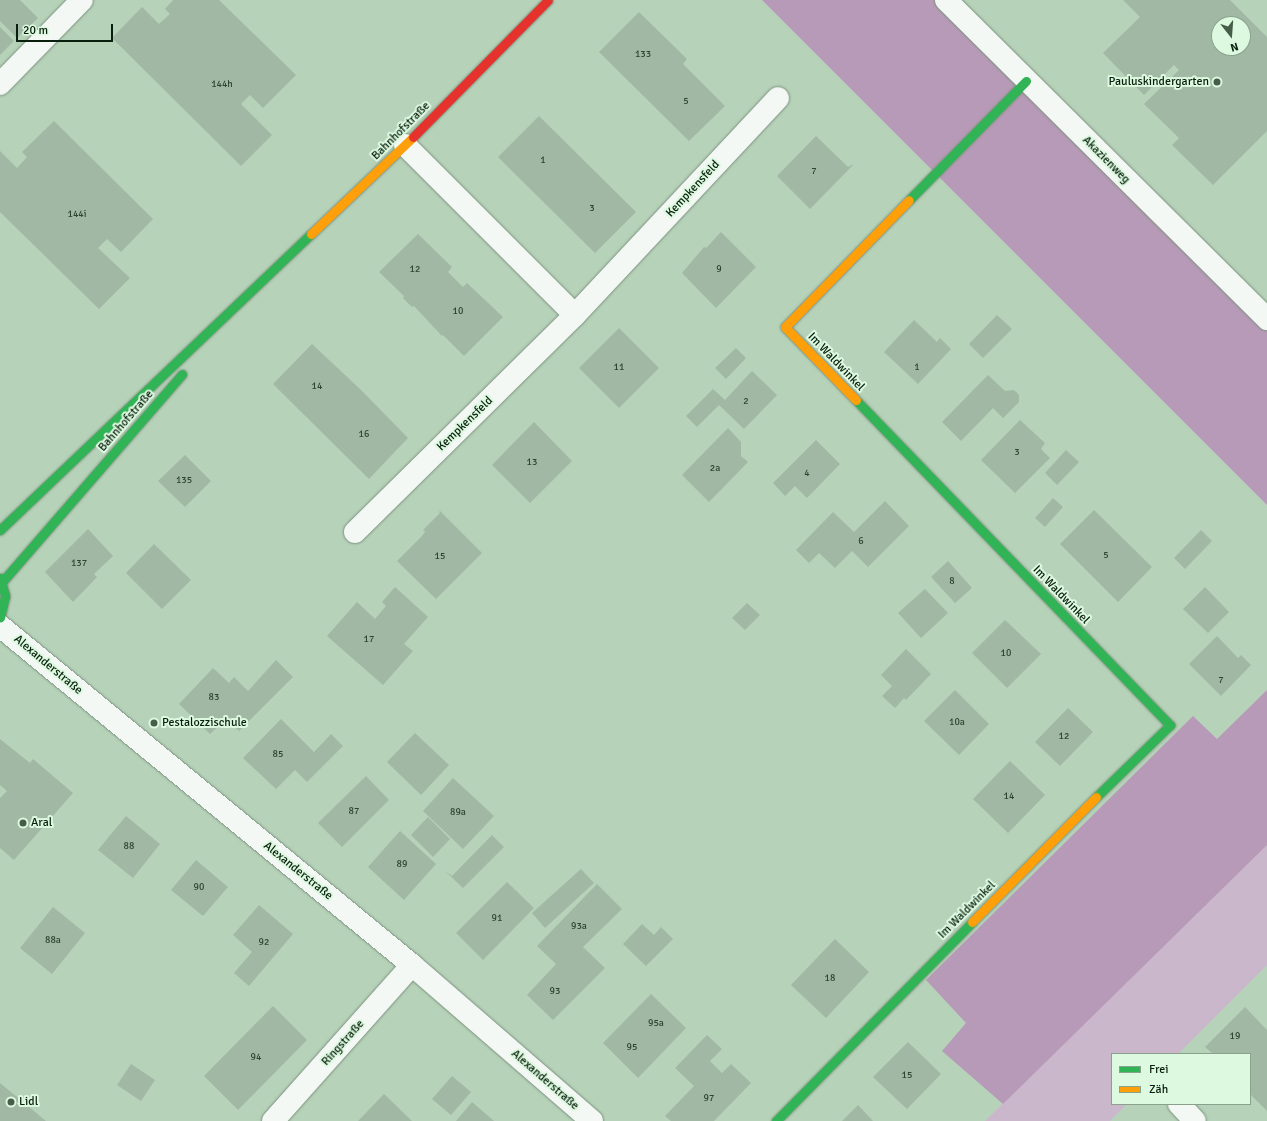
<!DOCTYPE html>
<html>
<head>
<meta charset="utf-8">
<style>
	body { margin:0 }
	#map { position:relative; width:1267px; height:1121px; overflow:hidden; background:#b6d2b9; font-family:Signika,sans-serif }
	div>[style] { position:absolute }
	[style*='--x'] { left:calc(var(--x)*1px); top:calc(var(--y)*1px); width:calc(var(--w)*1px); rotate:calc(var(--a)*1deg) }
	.green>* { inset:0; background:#cbb7cc }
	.forest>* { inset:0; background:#b79ab7 }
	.building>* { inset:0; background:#a1b8a4 }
	.roads { filter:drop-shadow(0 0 1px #7c927f) drop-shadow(0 0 1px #7c927f) }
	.street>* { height:22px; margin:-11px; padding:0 11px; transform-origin:11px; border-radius:11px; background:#f4f8f4 }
	.fast>* { height:9px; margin:-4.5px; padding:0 4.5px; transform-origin:4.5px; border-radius:4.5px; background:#30b455 }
	.slow>* { height:9px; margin:-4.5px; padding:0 4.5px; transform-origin:4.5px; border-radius:4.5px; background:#ff9f0a }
	.jam>* { height:9px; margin:-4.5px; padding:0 4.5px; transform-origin:4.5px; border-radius:4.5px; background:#e5322d }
	.dots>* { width:11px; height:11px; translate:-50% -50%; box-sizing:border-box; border:2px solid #ddf9e0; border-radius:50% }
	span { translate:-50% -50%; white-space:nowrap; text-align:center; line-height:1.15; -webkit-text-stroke:4px #ddf9e0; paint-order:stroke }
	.number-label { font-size:10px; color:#2f4533 }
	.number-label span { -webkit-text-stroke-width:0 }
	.poi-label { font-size:12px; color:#091f0d }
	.right { translate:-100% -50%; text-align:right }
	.left { translate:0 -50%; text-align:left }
	.street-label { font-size:12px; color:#091f0d }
	.legend { position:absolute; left:1111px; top:1053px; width:140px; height:52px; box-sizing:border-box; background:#ddf9e0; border:1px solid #88a28c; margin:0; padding:5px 7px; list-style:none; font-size:12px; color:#091f0d }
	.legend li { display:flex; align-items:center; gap:8px; height:20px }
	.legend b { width:20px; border:1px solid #88a28c }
	.north { position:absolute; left:1211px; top:16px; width:40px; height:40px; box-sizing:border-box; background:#ddf9e0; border:1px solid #88a28c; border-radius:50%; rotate:163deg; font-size:11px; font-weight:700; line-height:16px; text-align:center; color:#091f0d }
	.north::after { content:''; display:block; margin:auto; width:14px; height:18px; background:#465e49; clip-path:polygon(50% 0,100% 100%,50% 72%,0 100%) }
	.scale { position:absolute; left:16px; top:24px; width:97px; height:18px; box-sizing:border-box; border:2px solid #091f0d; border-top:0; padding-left:5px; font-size:12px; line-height:14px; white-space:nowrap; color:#091f0d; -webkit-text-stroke:3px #ddf9e0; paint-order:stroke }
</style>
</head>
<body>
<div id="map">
	<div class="green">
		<i style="clip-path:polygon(1267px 844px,1267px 965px,1178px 1054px,1112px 1054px,1112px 1104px,1127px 1104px,1110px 1121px,985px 1121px)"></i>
	</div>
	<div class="forest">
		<i style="clip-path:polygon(762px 0,945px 0,1267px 319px,1267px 505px)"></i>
		<i style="clip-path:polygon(1267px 690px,1267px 845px,1003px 1104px,942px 1051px,966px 1023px,926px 980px,1193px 716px,1217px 739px)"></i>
	</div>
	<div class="building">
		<i style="clip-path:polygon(0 0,20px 0,38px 18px,17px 38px,0 21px)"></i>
		<i style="clip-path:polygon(173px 0,219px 0,296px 75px,263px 108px,250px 95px,241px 104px,272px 135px,241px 166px,112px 38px,142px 7px,159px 24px,170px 14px,165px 9px)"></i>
		<i style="clip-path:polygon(evenodd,1123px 0,1230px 0,1267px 37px,1267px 131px,1213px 185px,1172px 145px,1179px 138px,1144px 104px,1179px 70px,1174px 65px,1144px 95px,1103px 53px,1140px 17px,1123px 0,1219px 24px,1243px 24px,1243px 48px,1219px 48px,1219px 24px)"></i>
		<i style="clip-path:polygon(639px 12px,687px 59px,683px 64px,725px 106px,689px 141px,599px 52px)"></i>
		<i style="clip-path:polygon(0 27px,14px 41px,0 55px)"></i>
		<i style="clip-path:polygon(539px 116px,636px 212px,595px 253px,498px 157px)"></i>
		<i style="clip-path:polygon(54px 121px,153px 219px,121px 252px,107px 239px,98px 248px,130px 278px,99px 309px,0 212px,0 151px,17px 168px,27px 157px,22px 152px)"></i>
		<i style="clip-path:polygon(816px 136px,848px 167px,854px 164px,810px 209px,777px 176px)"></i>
		<i style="clip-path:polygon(721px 232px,756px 267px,716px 308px,682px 273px,704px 247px,706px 248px)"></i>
		<i style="clip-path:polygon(418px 234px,452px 267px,448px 272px,463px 287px,467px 283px,503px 317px,464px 356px,443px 335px,442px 336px,414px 306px,412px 307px,403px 298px,404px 296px,379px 272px)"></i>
		<i style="clip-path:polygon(997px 315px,1012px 329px,983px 358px,969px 344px)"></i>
		<i style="clip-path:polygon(914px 320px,937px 342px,940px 338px,951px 349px,918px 384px,884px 352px)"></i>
		<i style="clip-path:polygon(619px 328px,659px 368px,619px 408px,579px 368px)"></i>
		<i style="clip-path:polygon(312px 344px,361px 390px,408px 438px,369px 479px,273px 384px)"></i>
		<i style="clip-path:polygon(736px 348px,746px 358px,726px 379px,715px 368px)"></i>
		<i style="clip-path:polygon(752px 371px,777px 395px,744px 429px,719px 405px,697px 427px,686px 416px,713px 389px,725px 400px)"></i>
		<i style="clip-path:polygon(988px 375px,1005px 391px,1014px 390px,1019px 395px,1019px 402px,1003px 418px,993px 408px,961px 441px,942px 422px)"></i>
		<i style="clip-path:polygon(1020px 420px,1045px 443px,1041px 449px,1050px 458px,1015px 493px,981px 460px)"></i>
		<i style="clip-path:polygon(534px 422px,572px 461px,530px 503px,492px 465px)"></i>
		<i style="clip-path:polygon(728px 428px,741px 442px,741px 456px,748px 462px,709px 502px,682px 475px)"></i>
		<i style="clip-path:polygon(816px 440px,840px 464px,807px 498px,795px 486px,785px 496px,773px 483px)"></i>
		<i style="clip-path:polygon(1066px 450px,1079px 462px,1057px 485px,1045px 473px)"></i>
		<i style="clip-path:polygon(185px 455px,211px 481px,185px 507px,158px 481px)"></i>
		<i style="clip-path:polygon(1053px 498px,1063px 507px,1045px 527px,1035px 518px)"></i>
		<i style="clip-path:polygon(885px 501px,909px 526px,868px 567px,852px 551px,835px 568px,819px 553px,809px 563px,796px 550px,833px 512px,854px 532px)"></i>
		<i style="clip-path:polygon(1094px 510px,1152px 567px,1118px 602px,1060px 544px)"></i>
		<i style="clip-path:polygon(440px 511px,482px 553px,436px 599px,397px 561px,421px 537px,425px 532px,423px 530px,440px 513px,439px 512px)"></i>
		<i style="clip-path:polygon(88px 529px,113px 556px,94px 574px,97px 577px,73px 602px,45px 572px)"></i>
		<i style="clip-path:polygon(1201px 530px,1212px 541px,1185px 569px,1174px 558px)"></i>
		<i style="clip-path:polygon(154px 544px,191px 580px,162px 609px,126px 573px)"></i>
		<i style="clip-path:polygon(948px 561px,972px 588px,955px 603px,931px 577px)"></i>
		<i style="clip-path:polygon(395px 587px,428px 617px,404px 644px,413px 651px,383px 685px,327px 636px,357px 602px,375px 619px,386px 606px,382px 602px)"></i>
		<i style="clip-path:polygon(1205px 587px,1229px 612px,1208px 633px,1183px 609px)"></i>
		<i style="clip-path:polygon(925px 589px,948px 613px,921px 638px,898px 613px)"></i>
		<i style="clip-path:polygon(747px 603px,760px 615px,745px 630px,732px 618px)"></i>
		<i style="clip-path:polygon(1005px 620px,1041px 654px,1007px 688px,972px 653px)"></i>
		<i style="clip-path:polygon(1217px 636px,1238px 658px,1241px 655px,1251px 665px,1221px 696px,1189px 664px)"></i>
		<i style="clip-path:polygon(906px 649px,931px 674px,906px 700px,904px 698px,895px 708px,882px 696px,892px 686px,881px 675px)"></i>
		<i style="clip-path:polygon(276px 660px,293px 677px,239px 731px,226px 719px,210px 734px,179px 704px,213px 668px,229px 683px,234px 677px,248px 691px)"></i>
		<i style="clip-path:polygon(955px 690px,989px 724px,959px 755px,924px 721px)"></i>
		<i style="clip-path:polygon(1068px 708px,1093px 732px,1060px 766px,1035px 742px)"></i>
		<i style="clip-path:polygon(281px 719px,314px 752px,331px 734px,343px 746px,307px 782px,295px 770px,276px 789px,243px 758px)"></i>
		<i style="clip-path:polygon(415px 733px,449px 765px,421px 795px,387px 762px)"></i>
		<i style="clip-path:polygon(0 739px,30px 763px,33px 759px,73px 793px,14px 860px,0 848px,0 798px,7px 791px,0 785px)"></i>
		<i style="clip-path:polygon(1010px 761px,1045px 795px,1008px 833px,973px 799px)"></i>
		<i style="clip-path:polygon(366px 776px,389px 800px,342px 847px,318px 823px)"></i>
		<i style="clip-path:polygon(453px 778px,494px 816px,463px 849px,423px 811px)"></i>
		<i style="clip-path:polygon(126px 816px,160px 844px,133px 878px,98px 850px)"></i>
		<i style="clip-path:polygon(428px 817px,450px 839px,433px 857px,411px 835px)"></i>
		<i style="clip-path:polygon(400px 831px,436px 864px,404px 900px,368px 867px)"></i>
		<i style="clip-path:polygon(492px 835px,504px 847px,463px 888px,445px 871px,452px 876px)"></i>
		<i style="clip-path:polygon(196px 860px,228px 887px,203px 916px,171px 890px)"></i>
		<i style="clip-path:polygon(581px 869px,594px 883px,545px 928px,532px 913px)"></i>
		<i style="clip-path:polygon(507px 882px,534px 908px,483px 960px,456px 933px)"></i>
		<i style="clip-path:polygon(597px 884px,622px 909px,583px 947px,605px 968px,553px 1020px,527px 995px,556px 964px,537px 946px)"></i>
		<i style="clip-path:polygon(259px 905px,293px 934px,249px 986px,234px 973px,252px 952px,233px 935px)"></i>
		<i style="clip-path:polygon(53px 907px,85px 933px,52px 974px,20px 948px)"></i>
		<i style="clip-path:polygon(642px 924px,654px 935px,661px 927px,673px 939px,646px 966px,623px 944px)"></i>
		<i style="clip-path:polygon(835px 939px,869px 972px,826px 1018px,791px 985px)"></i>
		<i style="clip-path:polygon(651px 994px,686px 1028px,638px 1078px,603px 1043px)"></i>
		<i style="clip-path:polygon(273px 1006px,307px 1040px,238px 1110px,204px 1076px)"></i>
		<i style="clip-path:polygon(1245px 1007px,1267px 1030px,1267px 1111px,1250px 1094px,1250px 1054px,1213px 1054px,1205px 1047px)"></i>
		<i style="clip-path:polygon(707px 1035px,722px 1049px,710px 1061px,722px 1073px,731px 1064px,751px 1083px,714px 1121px,671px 1121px,665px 1116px,694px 1086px,675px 1068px)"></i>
		<i style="clip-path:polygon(908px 1042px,941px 1074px,907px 1109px,873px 1077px)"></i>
		<i style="clip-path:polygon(131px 1064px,155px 1080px,141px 1101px,117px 1085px)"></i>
		<i style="clip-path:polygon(452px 1076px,471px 1092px,451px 1115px,432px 1099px)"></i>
		<i style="clip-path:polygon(0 1083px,46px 1121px,0 1121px)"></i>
		<i style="clip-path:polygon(384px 1094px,412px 1121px,358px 1121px)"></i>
		<i style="clip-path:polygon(472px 1102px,494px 1121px,456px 1121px)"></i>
		<i style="clip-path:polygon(858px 1105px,873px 1121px,842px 1121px)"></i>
	</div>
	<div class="roads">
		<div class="street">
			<i style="--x:946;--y:0;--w:453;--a:44.8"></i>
			<i style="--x:0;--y:84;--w:117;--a:-45.7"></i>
			<i style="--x:405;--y:145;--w:240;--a:45"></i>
			<i style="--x:355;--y:532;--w:309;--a:-44.6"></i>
			<i style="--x:575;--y:315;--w:297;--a:-46.9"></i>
			<i style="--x:0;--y:626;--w:534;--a:39.45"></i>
			<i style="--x:412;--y:965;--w:238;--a:40.9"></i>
			<i style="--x:1179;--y:1104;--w:23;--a:47"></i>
			<i style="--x:273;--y:1121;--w:209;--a:-48.3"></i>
		</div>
		<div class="fast">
			<i style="--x:909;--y:200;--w:167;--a:-45.5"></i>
			<i style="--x:856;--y:400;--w:452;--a:46"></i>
			<i style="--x:1170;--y:725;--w:103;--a:135.8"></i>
			<i style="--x:0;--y:530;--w:429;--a:-43.6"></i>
			<i style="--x:0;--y:578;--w:19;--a:74"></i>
			<i style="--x:5;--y:596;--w:22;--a:103"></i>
			<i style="--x:2;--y:582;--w:275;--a:-49.1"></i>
			<i style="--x:776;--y:1121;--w:279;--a:-45.4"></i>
		</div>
		<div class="slow">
			<i style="--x:311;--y:234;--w:141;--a:-43.6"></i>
			<i style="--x:856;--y:400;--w:102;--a:-134.2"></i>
			<i style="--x:785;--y:327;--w:177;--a:-45.7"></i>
			<i style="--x:972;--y:922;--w:176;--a:-45.2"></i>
		</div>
		<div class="jam">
			<i style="--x:413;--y:137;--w:192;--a:-45.4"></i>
		</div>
	</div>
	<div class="dots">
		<i style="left:1217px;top:82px;background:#465e49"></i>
		<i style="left:154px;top:723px;background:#465e49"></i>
		<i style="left:23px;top:823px;background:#465e49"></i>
		<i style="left:11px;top:1102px;background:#465e49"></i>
	</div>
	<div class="number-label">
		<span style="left:643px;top:55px">133</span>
		<span style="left:222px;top:85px">144h</span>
		<span style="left:686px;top:102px">5</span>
		<span style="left:543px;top:161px">1</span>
		<span style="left:814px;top:172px">7</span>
		<span style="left:592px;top:209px">3</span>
		<span style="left:77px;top:215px">144i</span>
		<span style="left:415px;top:270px">12</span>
		<span style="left:719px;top:270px">9</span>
		<span style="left:458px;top:312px">10</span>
		<span style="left:619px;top:368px">11</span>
		<span style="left:917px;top:368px">1</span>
		<span style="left:317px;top:387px">14</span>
		<span style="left:746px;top:402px">2</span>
		<span style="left:364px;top:435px">16</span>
		<span style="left:1017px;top:453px">3</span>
		<span style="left:532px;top:463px">13</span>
		<span style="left:715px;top:469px">2a</span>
		<span style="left:807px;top:474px">4</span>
		<span style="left:184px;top:481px">135</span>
		<span style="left:861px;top:542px">6</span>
		<span style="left:1106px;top:556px">5</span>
		<span style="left:440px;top:557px">15</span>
		<span style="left:79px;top:564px">137</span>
		<span style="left:952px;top:582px">8</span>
		<span style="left:369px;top:640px">17</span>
		<span style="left:1006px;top:654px">10</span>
		<span style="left:1221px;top:681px">7</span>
		<span style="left:214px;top:698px">83</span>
		<span style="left:957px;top:723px">10a</span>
		<span style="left:1064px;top:737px">12</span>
		<span style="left:278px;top:755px">85</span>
		<span style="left:1009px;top:797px">14</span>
		<span style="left:354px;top:812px">87</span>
		<span style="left:458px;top:813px">89a</span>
		<span style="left:129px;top:847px">88</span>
		<span style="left:402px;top:865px">89</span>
		<span style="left:199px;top:888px">90</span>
		<span style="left:497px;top:919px">91</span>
		<span style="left:579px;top:927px">93a</span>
		<span style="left:53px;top:941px">88a</span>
		<span style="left:264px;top:943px">92</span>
		<span style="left:830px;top:979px">18</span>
		<span style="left:555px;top:992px">93</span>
		<span style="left:656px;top:1024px">95a</span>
		<span style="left:1235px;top:1037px">19</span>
		<span style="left:632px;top:1048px">95</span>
		<span style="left:256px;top:1058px">94</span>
		<span style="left:907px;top:1076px">15</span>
		<span style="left:709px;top:1099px">97</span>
	</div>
	<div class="poi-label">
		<span class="right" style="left:1209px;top:82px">Pauluskindergarten</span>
		<span class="left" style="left:162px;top:723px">Pestalozzischule</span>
		<span class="left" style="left:31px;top:823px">Aral</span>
		<span class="left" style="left:19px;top:1102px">Lidl</span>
	</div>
	<div class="street-label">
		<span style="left:401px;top:131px;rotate:-45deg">Bahnhofstraße</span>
		<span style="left:1106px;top:160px;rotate:45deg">Akazienweg</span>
		<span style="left:693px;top:189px;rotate:-47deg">Kempkensfeld</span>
		<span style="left:836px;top:362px;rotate:46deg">Im Waldwinkel</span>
		<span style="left:126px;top:421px;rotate:-49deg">Bahnhofstraße</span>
		<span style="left:465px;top:424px;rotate:-44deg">Kempkensfeld</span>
		<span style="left:1061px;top:595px;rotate:46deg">Im Waldwinkel</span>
		<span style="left:48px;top:665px;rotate:40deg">Alexanderstraße</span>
		<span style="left:298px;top:871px;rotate:39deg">Alexanderstraße</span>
		<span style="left:967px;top:910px;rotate:-45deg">Im Waldwinkel</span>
		<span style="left:343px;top:1043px;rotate:-48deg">Ringstraße</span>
		<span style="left:545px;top:1080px;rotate:41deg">Alexanderstraße</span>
	</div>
	<ul class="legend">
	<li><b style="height:5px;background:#30b455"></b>Frei</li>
	<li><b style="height:5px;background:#ff9f0a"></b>Zäh</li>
	</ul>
	<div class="north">N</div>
	<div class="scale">20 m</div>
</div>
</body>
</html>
